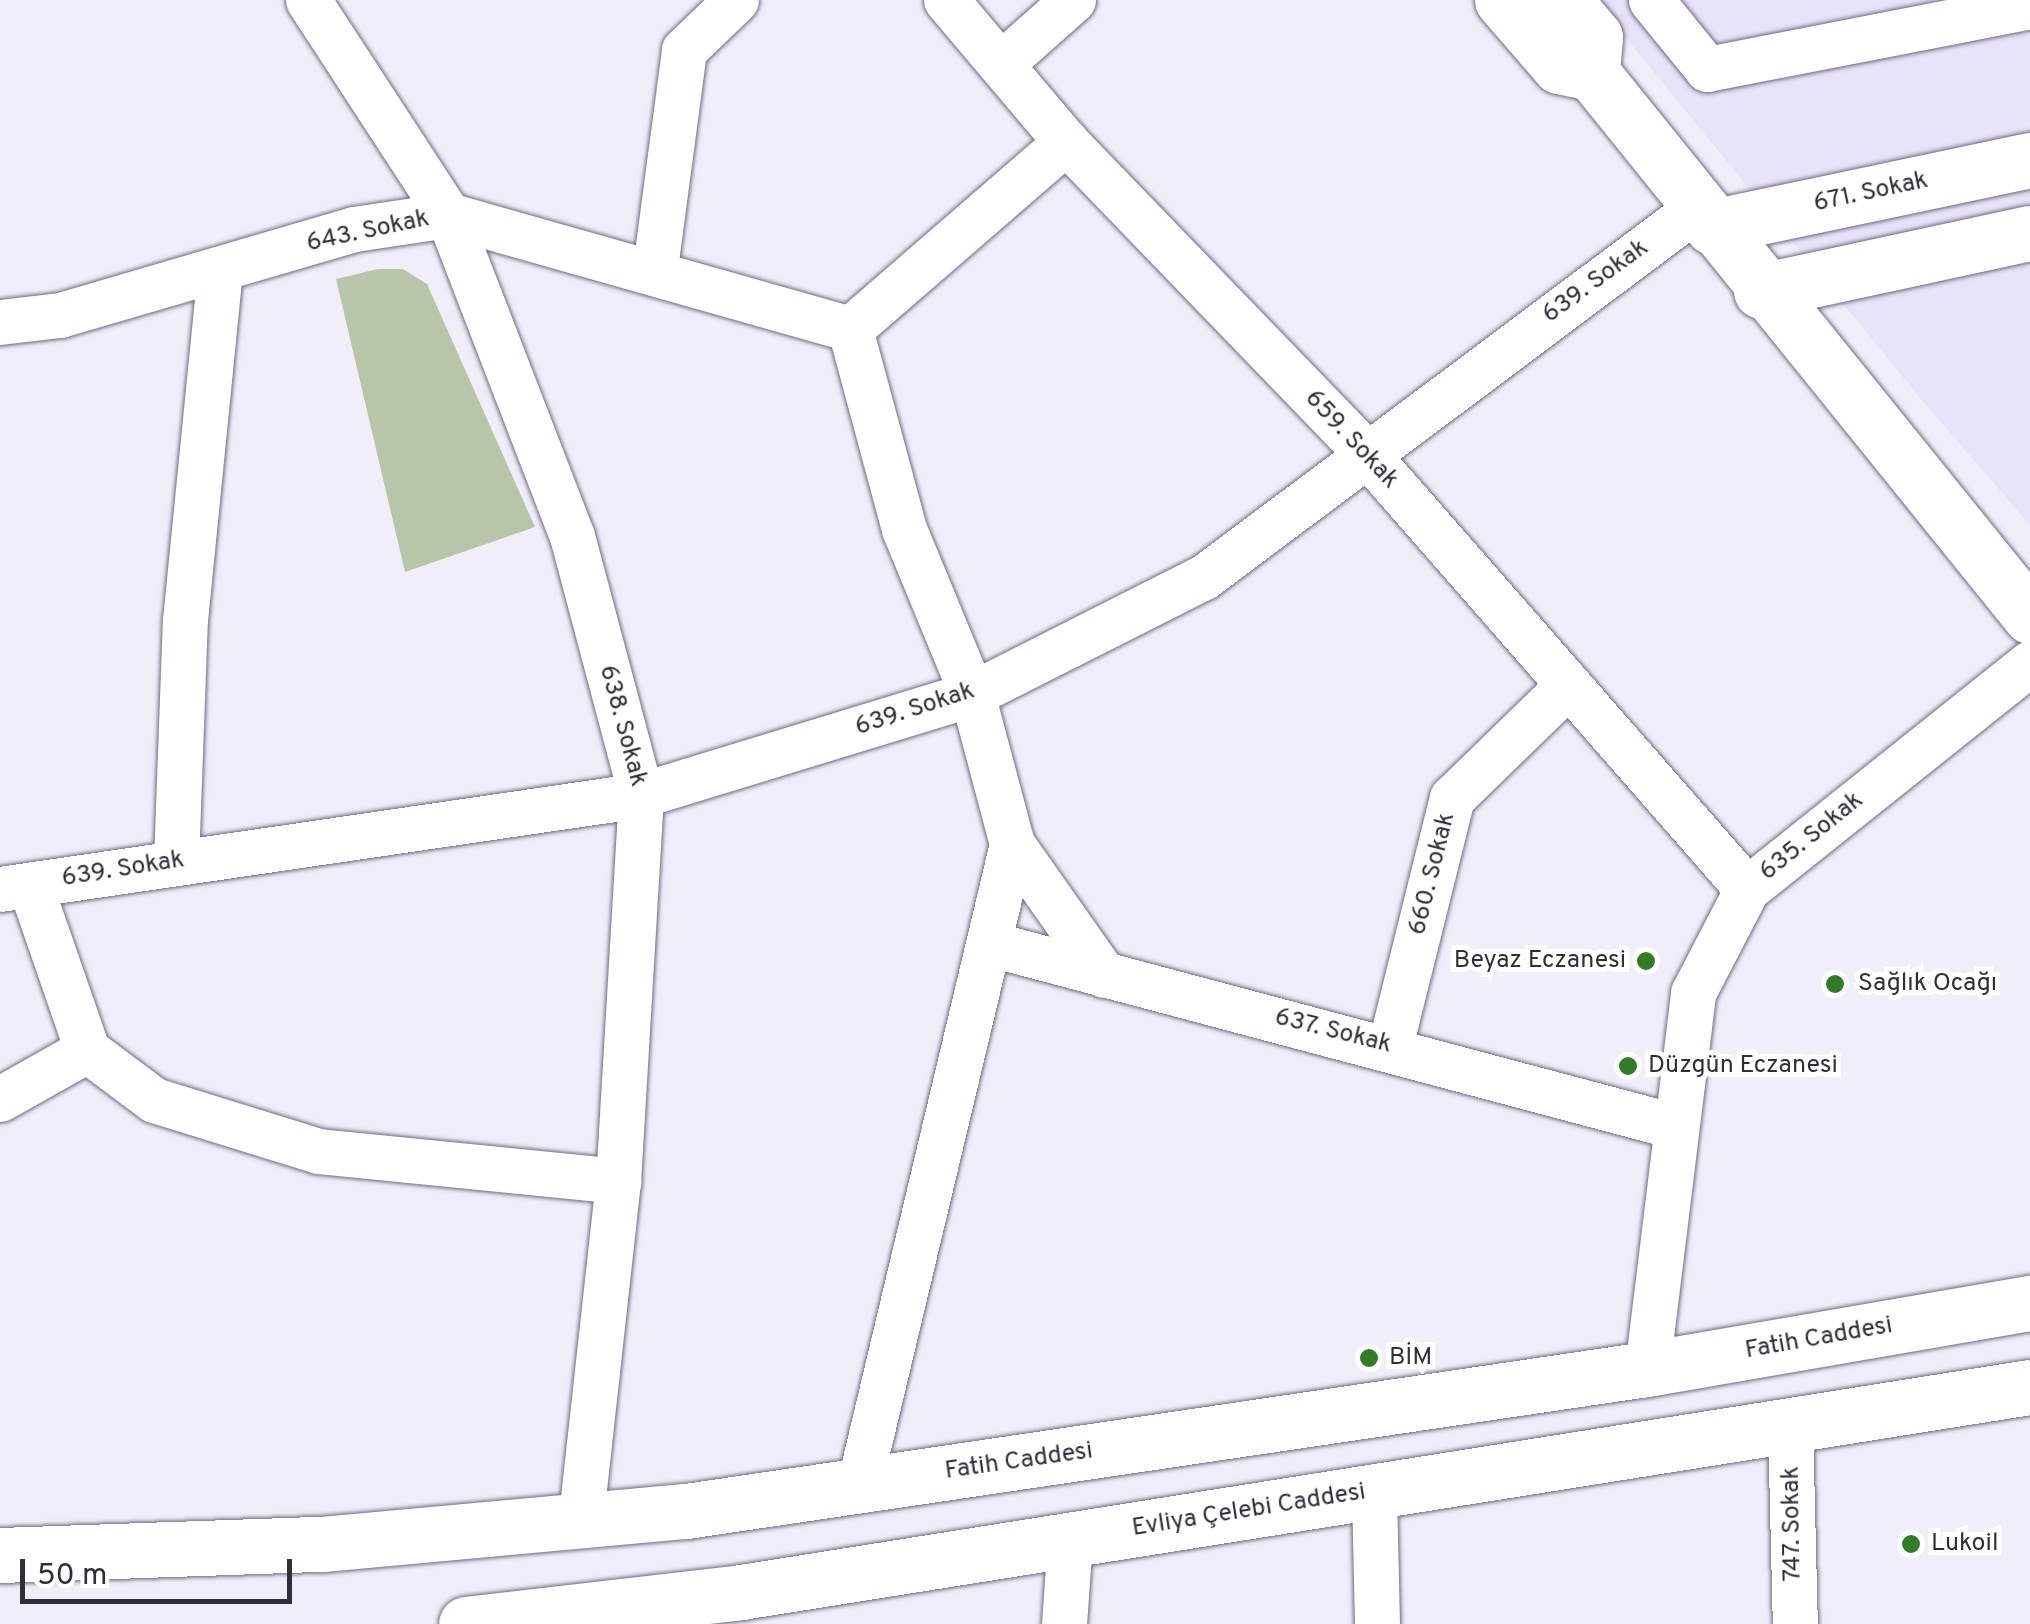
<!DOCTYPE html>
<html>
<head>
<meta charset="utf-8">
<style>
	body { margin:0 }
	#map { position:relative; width:2030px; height:1624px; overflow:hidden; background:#f1eefa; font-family:Overpass,sans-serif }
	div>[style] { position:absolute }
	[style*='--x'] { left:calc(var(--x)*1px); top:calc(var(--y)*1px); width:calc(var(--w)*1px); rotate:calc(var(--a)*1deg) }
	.industrial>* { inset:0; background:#e9e2f8 }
	.green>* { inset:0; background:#b9c5a9 }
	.roads { filter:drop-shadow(0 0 2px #716984) drop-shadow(0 0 2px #716984) }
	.street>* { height:45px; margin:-22.5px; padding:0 22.5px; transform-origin:22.5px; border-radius:22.5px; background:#fff }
	.secondary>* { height:55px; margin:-27.5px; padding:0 27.5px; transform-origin:27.5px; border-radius:27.5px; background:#fff }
	.primary>* { height:55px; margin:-27.5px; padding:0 27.5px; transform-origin:27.5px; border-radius:27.5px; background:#fff }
	.dots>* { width:28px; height:28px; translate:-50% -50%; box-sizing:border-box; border:5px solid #fff; border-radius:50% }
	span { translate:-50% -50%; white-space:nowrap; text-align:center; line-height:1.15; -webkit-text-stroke:10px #fff; paint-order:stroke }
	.street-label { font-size:25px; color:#312d39 }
	.poi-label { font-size:25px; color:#312d39 }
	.right { translate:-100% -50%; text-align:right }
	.left { translate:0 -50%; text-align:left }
	.scale { position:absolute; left:20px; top:1559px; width:272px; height:45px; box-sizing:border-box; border:5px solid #312d39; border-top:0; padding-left:12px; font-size:30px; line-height:35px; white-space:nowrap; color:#312d39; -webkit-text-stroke:8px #fff; paint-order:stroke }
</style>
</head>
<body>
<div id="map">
	<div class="industrial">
		<i style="clip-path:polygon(1595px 0,2030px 0,2030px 525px,1920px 398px)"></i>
	</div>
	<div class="green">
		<i style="clip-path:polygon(378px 269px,403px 269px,427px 284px,535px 527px,405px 572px,336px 279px)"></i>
	</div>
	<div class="roads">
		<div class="street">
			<i style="--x:308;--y:0;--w:257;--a:56.9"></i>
			<i style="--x:448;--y:215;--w:344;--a:68.9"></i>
			<i style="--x:572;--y:536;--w:268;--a:75.1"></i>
			<i style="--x:641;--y:795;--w:387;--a:93.4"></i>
			<i style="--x:618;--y:1181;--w:339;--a:96.3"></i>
			<i style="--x:946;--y:0;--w:186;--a:49.8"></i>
			<i style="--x:1066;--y:142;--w:429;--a:46"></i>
			<i style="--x:1364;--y:451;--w:582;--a:48.83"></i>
			<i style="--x:1651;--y:0;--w:89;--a:50.9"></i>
			<i style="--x:1707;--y:69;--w:329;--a:-11"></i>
			<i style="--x:1002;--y:63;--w:95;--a:-41.6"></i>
			<i style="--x:655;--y:268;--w:220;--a:-82.4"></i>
			<i style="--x:684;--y:50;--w:72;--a:-43.9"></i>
			<i style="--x:0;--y:322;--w:60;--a:-6.7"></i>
			<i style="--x:60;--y:315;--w:306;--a:-16.3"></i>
			<i style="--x:354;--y:229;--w:95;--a:-8.5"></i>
			<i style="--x:448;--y:215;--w:418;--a:15.8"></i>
			<i style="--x:1012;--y:844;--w:160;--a:54.9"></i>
			<i style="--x:176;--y:862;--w:242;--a:-87.9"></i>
			<i style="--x:185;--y:620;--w:352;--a:-84.3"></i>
			<i style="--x:30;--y:885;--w:175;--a:70.9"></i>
			<i style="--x:87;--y:1050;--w:84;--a:36.7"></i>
			<i style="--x:154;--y:1100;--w:173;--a:17.2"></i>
			<i style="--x:319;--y:1151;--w:301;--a:5.7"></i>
			<i style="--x:0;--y:889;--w:648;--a:-8.34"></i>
			<i style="--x:641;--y:795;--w:346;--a:-17"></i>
			<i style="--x:972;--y:694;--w:260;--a:-26.8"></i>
			<i style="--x:1204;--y:577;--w:616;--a:-36.81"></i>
			<i style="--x:991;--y:944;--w:707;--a:14.92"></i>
			<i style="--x:1390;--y:1046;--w:256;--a:-76"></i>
			<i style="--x:1452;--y:798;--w:159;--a:-44.2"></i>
			<i style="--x:0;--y:1099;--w:100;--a:-29.4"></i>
			<i style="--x:1647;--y:1369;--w:379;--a:-83"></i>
			<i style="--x:1693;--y:993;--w:117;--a:-62.6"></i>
			<i style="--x:1747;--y:889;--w:362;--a:-38.6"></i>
			<i style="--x:1790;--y:1425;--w:199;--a:88.6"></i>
			<i style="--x:859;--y:1485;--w:659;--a:-76.58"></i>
			<i style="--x:1012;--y:844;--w:155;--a:-104.9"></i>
			<i style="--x:972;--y:694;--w:178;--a:-112.4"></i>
			<i style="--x:904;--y:529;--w:207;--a:-105.1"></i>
			<i style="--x:850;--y:329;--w:286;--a:-40.9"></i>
			<i style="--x:1374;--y:1492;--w:132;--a:88.7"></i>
			<i style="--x:1064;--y:1624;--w:86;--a:-86"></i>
		</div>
		<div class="secondary">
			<i style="--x:1502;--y:0;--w:87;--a:49.2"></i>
			<i style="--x:1559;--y:66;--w:34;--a:12"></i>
			<i style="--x:1592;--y:73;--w:698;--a:51.11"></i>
			<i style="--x:1564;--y:0;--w:48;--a:50"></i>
			<i style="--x:1595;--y:37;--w:36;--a:95"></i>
			<i style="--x:1712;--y:227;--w:325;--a:-11.9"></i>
			<i style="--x:1761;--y:291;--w:275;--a:-12.2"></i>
		</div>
		<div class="primary">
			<i style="--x:0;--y:1555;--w:322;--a:-2"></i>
			<i style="--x:322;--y:1544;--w:365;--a:-5.2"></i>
			<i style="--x:686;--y:1511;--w:971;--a:-8.41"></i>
			<i style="--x:1647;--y:1369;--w:389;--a:-9.8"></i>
			<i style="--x:466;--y:1624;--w:277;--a:-6.6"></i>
			<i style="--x:741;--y:1592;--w:1305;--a:-9.04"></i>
		</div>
	</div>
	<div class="dots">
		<i style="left:1646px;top:961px;background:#317d25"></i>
		<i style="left:1835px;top:984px;background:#317d25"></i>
		<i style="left:1628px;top:1066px;background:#317d25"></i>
		<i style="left:1369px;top:1358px;background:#317d25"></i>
		<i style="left:1911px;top:1544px;background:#317d25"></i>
	</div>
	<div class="street-label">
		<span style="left:1871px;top:193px;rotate:-12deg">671. Sokak</span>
		<span style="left:368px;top:232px;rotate:-12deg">643. Sokak</span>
		<span style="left:1596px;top:282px;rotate:-36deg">639. Sokak</span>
		<span style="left:1351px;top:440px;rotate:47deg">659. Sokak</span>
		<span style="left:915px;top:710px;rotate:-18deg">639. Sokak</span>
		<span style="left:622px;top:726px;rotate:75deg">638. Sokak</span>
		<span style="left:1812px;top:837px;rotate:-39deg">635. Sokak</span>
		<span style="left:123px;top:870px;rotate:-9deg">639. Sokak</span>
		<span style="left:1433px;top:874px;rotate:-76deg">660. Sokak</span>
		<span style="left:1333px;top:1032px;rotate:14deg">637. Sokak</span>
		<span style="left:1819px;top:1339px;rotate:-10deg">Fatih Caddesi</span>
		<span style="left:1019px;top:1462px;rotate:-8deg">Fatih Caddesi</span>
		<span style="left:1249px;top:1511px;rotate:-9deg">Evliya Çelebi Caddesi</span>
		<span style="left:1793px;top:1524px;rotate:-91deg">747. Sokak</span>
	</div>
	<div class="poi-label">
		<span class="right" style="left:1626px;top:961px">Beyaz Eczanesi</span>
		<span class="left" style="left:1858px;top:984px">Sağlık Ocağı</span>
		<span class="left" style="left:1648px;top:1066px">Düzgün Eczanesi</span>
		<span class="left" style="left:1389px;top:1358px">BİM</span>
		<span class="left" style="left:1931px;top:1544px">Lukoil</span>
	</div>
	<div class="scale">50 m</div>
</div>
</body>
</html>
